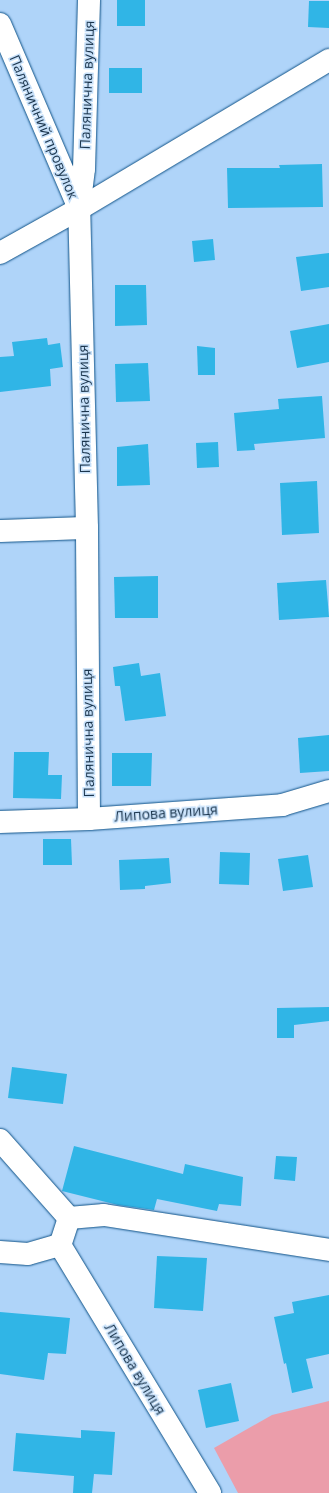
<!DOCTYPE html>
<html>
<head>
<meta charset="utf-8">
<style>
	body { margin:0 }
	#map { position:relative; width:329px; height:1493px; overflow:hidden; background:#afd4f9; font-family:"Open Sans",sans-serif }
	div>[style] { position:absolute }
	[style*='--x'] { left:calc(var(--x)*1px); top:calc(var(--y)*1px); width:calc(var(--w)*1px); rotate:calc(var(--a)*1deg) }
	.green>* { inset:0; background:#eb9daa }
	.building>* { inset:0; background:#30b5e6 }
	.roads { filter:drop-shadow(0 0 1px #105388) drop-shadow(0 0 1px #105388) }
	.minor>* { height:22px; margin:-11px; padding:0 11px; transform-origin:11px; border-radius:11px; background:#fff }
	span { translate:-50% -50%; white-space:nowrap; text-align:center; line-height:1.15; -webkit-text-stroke:3px #c7e0f9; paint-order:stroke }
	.street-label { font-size:14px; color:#1b354d }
</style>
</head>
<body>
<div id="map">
	<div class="green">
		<i style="clip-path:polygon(329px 1401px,329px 1493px,238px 1493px,214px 1448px,272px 1415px)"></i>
	</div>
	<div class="building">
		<i style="clip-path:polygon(117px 0,145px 0,145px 26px,117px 26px)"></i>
		<i style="clip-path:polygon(309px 1px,329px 1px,329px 28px,308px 27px)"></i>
		<i style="clip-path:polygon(109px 68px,142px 68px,142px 93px,109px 93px)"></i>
		<i style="clip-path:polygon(322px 164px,323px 207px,228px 208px,227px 168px,280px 168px,279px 165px)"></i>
		<i style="clip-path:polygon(213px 239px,215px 260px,194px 262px,192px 241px)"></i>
		<i style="clip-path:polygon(329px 253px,329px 287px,301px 291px,296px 257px)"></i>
		<i style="clip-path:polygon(115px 285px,146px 285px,147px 325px,115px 326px)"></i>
		<i style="clip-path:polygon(329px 324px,329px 362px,297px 368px,290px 331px)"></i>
		<i style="clip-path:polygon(47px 338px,48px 345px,60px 343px,63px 367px,50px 369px,51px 386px,0 392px,0 357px,14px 356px,12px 342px)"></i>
		<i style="clip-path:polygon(197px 346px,215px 348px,215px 375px,198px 375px)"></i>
		<i style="clip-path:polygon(148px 363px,150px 401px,116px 402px,115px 364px)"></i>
		<i style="clip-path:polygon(322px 396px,325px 438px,254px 444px,255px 450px,237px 451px,234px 413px,279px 409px,278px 399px)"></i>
		<i style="clip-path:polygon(218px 442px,219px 467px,197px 468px,196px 443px)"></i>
		<i style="clip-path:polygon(148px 444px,150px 485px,117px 486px,117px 447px)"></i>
		<i style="clip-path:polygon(317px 481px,319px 533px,282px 535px,280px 483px)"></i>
		<i style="clip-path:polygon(158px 576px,158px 618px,115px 618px,114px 577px)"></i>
		<i style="clip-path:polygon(326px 580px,329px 617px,279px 620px,277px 583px)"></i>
		<i style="clip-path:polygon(139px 663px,141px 676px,160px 673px,166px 716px,125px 721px,120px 686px,115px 686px,113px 667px)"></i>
		<i style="clip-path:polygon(329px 735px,329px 771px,300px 773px,298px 738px)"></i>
		<i style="clip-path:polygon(14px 752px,49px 752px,48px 775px,62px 775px,61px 799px,13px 798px)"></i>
		<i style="clip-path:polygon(112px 753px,152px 753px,151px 786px,112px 786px)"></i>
		<i style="clip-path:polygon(43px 839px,71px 839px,72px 865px,43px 865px)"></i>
		<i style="clip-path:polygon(220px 852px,250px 853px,249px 885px,219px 884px)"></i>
		<i style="clip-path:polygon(308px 855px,313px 887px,283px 891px,278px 859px)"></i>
		<i style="clip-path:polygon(169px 858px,171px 883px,145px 886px,145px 889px,120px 890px,119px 860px)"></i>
		<i style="clip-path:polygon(329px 1007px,329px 1021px,294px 1025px,294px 1038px,277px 1038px,277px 1008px)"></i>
		<i style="clip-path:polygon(12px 1067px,67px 1074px,63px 1104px,8px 1098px)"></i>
		<i style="clip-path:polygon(74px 1146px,183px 1174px,185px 1164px,243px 1177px,241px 1206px,219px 1204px,217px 1211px,157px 1199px,154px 1210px,118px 1205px,62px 1191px)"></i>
		<i style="clip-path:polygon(276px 1156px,297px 1157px,295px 1181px,274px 1179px)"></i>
		<i style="clip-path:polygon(157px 1256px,207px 1258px,203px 1311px,154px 1308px)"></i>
		<i style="clip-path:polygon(329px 1295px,329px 1354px,306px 1359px,313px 1388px,292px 1393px,286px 1363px,284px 1364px,274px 1317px,294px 1313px,292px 1302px)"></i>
		<i style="clip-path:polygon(0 1312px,70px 1318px,66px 1354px,48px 1353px,44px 1380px,0 1374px)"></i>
		<i style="clip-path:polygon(231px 1383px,239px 1421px,206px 1428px,198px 1390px)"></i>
		<i style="clip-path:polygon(81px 1430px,115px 1432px,112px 1475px,94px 1474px,92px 1493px,73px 1493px,74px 1476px,13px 1471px,16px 1433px,81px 1438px)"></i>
	</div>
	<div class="roads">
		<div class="minor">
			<i style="--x:0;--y:24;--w:200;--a:66.8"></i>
			<i style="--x:0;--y:253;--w:90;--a:-29.1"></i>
			<i style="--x:79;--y:209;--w:291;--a:-30.8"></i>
			<i style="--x:0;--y:531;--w:87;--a:-2"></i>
			<i style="--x:89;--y:819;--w:291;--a:-90.4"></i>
			<i style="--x:87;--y:528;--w:319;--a:-91.4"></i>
			<i style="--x:79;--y:209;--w:40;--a:-82.9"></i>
			<i style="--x:84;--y:169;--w:169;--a:-88.3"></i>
			<i style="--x:0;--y:822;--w:89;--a:-1.9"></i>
			<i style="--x:89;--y:819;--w:194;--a:-4.1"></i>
			<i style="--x:282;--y:805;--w:49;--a:-16.6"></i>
			<i style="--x:0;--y:1140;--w:104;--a:48.5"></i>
			<i style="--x:69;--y:1218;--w:28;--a:108"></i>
			<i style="--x:60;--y:1245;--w:290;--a:58.8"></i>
			<i style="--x:69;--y:1218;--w:35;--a:-5"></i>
			<i style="--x:104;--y:1215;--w:228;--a:8.8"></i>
			<i style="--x:0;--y:1252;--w:28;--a:4"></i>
			<i style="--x:28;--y:1254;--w:33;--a:-16"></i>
		</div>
	</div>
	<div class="street-label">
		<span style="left:87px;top:85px;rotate:-88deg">Палянична вулиця</span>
		<span style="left:44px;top:127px;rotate:67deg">Паляничний провулок</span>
		<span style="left:84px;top:409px;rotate:-91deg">Палянична вулиця</span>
		<span style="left:88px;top:733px;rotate:-91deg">Палянична вулиця</span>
		<span style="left:166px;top:813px;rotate:-4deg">Липова вулиця</span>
		<span style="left:135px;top:1369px;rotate:59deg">Липова вулиця</span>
	</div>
</div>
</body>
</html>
